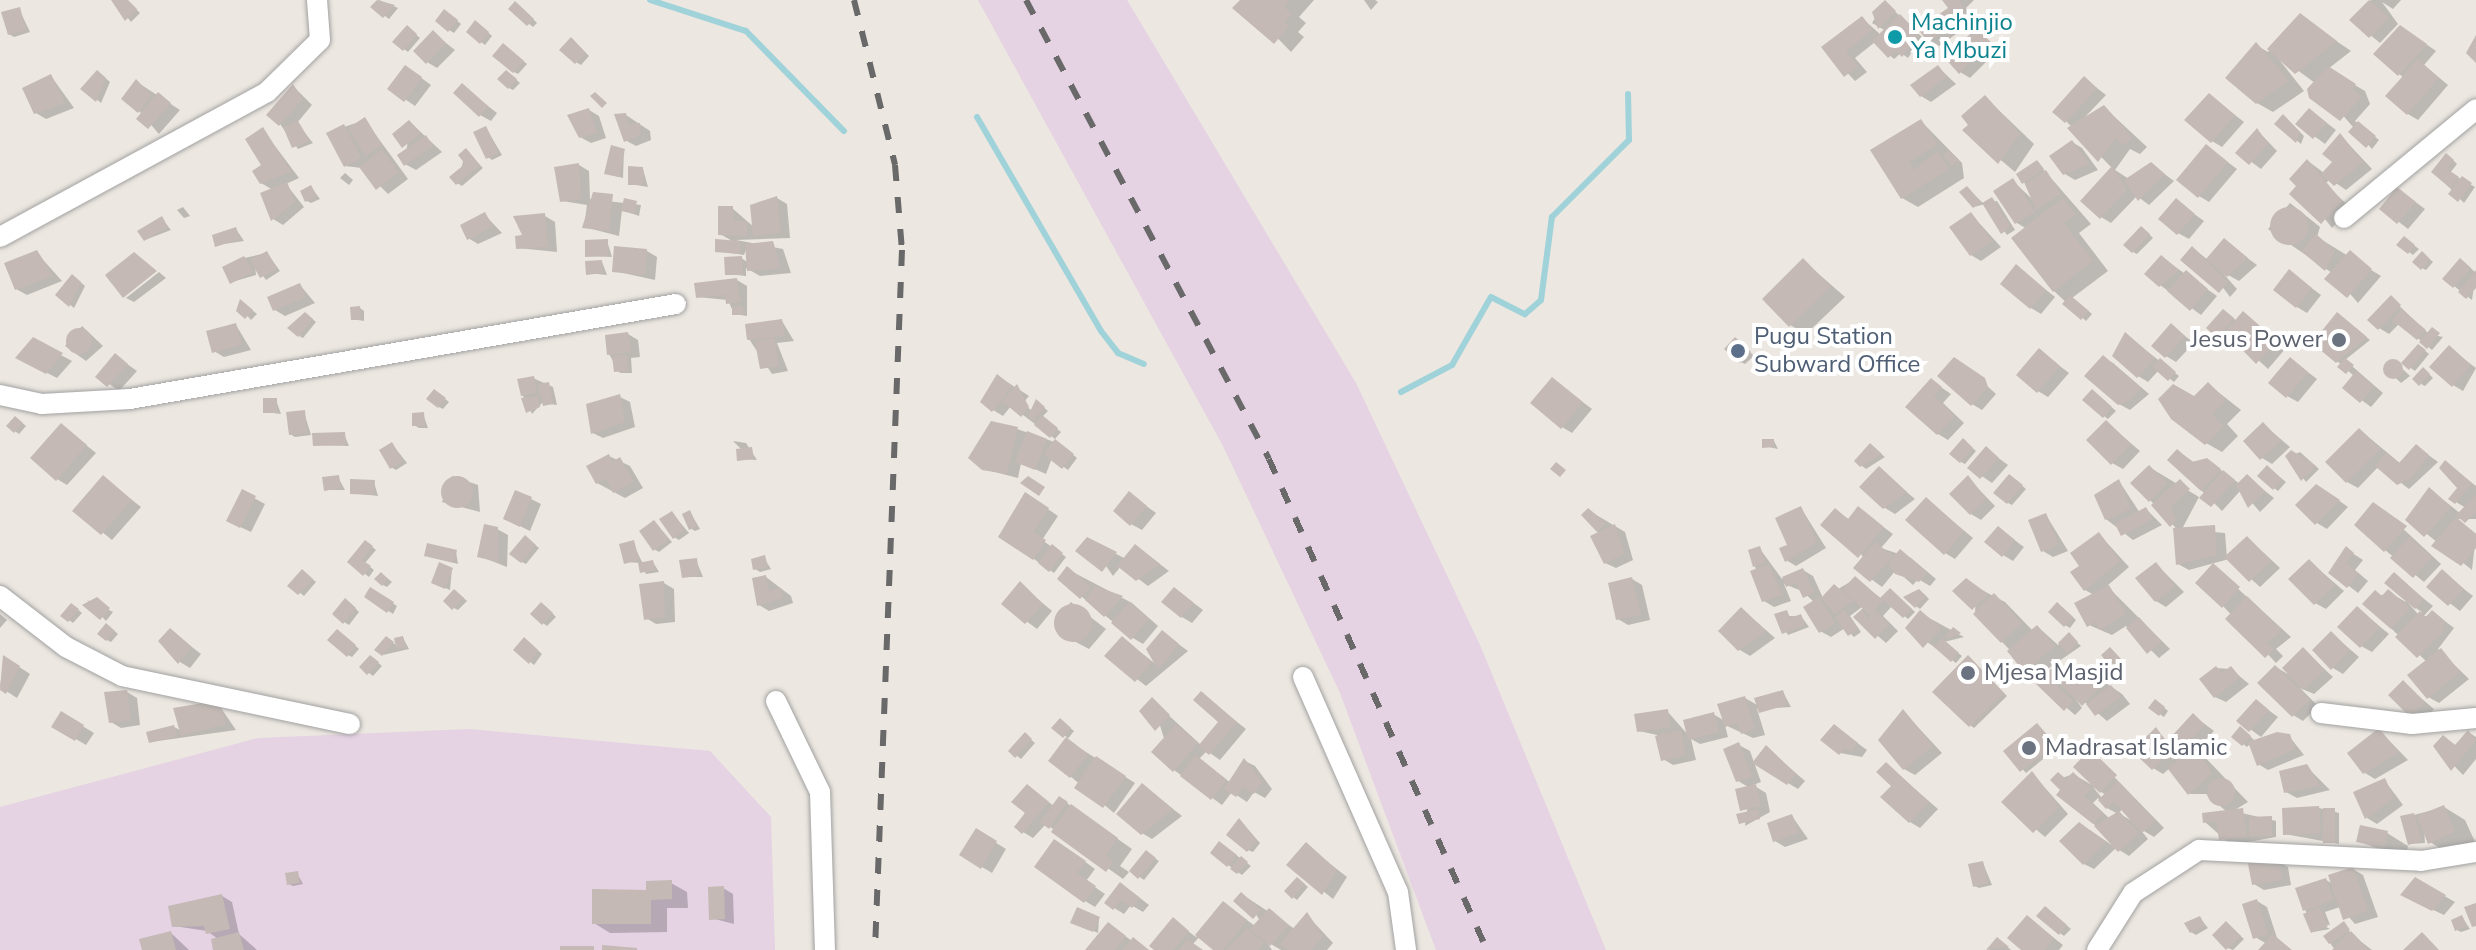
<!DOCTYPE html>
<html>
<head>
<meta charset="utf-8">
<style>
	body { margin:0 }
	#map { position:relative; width:2476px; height:950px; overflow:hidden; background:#ece7e0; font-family:"Nunito Sans",sans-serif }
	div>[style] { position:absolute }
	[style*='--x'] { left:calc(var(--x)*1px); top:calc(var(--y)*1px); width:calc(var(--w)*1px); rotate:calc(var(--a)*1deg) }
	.industrial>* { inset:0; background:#e5d2e3 }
	.shadow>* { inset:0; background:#0003 }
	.stream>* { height:6px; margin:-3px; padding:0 3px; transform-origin:3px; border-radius:3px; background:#a0d2da }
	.building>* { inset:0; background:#c4b9b4 }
	.round { border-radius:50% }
	.roads { filter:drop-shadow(0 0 2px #a2a2a2) drop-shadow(0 0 2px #a2a2a2) }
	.minor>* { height:20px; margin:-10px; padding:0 10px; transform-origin:10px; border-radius:10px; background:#fff }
	.rail>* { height:6px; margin-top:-3px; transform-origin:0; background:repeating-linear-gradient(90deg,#696969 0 16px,transparent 0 32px) }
	.dots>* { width:22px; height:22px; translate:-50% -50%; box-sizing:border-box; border:4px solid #fff; border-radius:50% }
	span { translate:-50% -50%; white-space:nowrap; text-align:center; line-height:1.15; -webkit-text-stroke:8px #fff; paint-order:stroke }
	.culture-label { font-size:24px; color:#0d838f }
	.left { translate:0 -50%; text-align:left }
	.service-label { font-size:24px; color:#4e5e75 }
	.worship-label { font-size:24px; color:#5b616d }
	.right { translate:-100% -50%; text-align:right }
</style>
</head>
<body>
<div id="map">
	<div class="industrial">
		<i style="clip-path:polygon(978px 0,1127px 0,1356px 383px,1480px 645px,1606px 950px,1436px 950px,1340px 693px,1223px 446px)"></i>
		<i style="clip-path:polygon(470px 729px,710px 751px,771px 817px,775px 950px,0 950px,0 807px,258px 738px)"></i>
	</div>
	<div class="shadow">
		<i style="clip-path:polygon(114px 0,127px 0,140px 13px,131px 22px)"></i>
		<i style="clip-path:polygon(379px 0,398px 8px,389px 19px,373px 7px)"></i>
		<i style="clip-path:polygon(1241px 0,1314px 0,1299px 17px,1306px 23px,1298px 32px,1304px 37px,1291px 52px)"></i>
		<i style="clip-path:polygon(1364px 0,1375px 0,1378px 2px,1371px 10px)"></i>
		<i style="clip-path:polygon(1947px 0,1974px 0,1966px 8px,1975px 21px,1939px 46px,1929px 40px,1951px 9px)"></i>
		<i style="clip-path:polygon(2371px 0,2401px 0,2393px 9px,2382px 2px,2398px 24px,2380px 43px,2352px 20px)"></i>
		<i style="clip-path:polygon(1885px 2px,1922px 37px,1908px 58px,1901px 53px,1894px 59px,1875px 42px,1855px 58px,1867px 72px,1855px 81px,1824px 48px,1862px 18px,1881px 35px,1886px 31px,1872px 23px)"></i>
		<i style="clip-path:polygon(520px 6px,537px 23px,533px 27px,511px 9px)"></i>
		<i style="clip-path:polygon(19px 9px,30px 32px,14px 37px,9px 34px)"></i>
		<i style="clip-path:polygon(449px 14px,461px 24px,454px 33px,449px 30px)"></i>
		<i style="clip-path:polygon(2300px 16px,2351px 51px,2328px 69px,2365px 91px,2370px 104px,2355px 121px,2379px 140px,2372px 149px,2315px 83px,2274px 53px,2304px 91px,2273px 112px,2257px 103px,2256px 45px,2268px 52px)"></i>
		<i style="clip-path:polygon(480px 25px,492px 36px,485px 45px,481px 42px)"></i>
		<i style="clip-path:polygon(411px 30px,420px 38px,408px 52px,404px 49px)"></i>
		<i style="clip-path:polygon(1977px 30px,1999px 49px,1970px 78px,1960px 72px)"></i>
		<i style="clip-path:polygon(433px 33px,455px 50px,437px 68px,427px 62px)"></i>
		<i style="clip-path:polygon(2410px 33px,2436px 51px,2424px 65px,2448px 85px,2418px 120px,2408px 114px,2404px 78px,2376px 54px)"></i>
		<i style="clip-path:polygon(572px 39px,589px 56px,581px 65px,576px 62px)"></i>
		<i style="clip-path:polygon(508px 48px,527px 64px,518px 74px,514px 72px)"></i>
		<i style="clip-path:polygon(1938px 67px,1956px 84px,1931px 102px,1921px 96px)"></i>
		<i style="clip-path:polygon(416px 74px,431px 85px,415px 106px,390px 89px)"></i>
		<i style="clip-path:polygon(102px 75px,110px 82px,101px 103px,83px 88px)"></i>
		<i style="clip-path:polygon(511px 75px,520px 83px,513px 90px,509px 88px)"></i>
		<i style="clip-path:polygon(51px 76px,74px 108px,46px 119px,36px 113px)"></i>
		<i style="clip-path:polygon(2085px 79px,2106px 95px,2085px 117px,2104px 107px,2147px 147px,2140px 154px,2130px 149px,2115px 170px,2129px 179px,2151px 164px,2174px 181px,2149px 205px,2137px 196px,2111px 223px,2101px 217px,2112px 168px,2066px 121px)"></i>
		<i style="clip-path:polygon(137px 82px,180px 110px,159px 134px,139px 111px)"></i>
		<i style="clip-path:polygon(462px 86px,497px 113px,491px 121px,480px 115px)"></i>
		<i style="clip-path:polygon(294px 87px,312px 105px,297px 123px,313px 143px,298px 149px,280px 124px)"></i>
		<i style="clip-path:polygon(2209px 95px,2244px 122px,2222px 147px,2212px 141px)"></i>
		<i style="clip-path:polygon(1985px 97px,2034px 144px,2015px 172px,1965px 130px)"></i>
		<i style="clip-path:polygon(589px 110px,599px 116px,606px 138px,591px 143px,580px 137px)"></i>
		<i style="clip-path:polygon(2310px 110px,2336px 130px,2325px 144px,2298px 124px)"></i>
		<i style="clip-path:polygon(626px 115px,650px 131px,651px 140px,636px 146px,625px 140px)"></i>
		<i style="clip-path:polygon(2284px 116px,2304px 136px,2301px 144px,2277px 124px)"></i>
		<i style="clip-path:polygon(365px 120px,408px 179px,388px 194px,362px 168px,345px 166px,344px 127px)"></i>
		<i style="clip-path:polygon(1921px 121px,1962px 163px,1964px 178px,1918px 207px,1902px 198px,1873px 151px)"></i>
		<i style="clip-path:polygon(410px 122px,442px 152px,416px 170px,405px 164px)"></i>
		<i style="clip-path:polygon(486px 128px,502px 155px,492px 160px,488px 157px)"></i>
		<i style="clip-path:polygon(263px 130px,299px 178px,286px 184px,304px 207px,283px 225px,273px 219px,273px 190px,261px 183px)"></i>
		<i style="clip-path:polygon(2257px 130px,2277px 151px,2261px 169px,2238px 152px)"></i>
		<i style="clip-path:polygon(2341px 136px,2372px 169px,2346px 190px,2330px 179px,2325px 184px,2351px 208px,2332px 228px,2299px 186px,2308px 161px,2324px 173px,2334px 162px)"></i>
		<i style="clip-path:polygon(2072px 142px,2082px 148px,2098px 170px,2075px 180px,2065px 174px)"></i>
		<i style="clip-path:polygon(2206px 146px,2237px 169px,2209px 202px,2199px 196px)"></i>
		<i style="clip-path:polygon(466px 151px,483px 168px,462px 186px,457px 183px)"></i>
		<i style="clip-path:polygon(624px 151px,623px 178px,611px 175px)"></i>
		<i style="clip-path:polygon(2451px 158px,2457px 164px,2450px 173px,2475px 187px,2464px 203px,2434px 171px)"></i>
		<i style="clip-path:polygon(2037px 162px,2091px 224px,2079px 233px,2108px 271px,2072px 298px,2092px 314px,2086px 321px,2054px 291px,2027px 229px,2017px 223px,2013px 181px,2032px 199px,2024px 182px)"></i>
		<i style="clip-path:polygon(579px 165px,589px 171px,590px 199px,641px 205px,639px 216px,622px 210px,619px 236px,584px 227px,587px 205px,562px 201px)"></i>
		<i style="clip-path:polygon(643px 169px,648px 187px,630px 184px)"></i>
		<i style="clip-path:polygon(345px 173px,353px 180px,349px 185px,340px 178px)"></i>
		<i style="clip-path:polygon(311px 187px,320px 199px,311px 203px,307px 201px)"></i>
		<i style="clip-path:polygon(1967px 188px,1984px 204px,1997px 201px,2015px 230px,2007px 235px,1985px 204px,1974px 207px)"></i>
		<i style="clip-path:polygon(2398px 189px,2425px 209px,2408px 229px,2381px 208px)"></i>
		<i style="clip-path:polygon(777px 198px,787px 204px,790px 238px,736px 240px,783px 249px,791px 273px,760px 276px,746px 268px,746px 276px,727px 274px,741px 258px,749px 263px,747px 247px,744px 255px,717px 251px,734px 242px,720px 234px,732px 208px,755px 228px)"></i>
		<i style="clip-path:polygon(2176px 201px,2204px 221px,2189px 239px,2178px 233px)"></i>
		<i style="clip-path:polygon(2290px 203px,2320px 227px,2317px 237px,2381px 276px,2358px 303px,2332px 273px,2268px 229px)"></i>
		<i style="clip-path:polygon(183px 207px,190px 216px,184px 218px,177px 210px)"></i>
		<i style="clip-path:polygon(1971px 214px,2001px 247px,1981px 261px,1971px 255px)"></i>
		<i style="clip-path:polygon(485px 215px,502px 233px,478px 244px,468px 238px)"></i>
		<i style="clip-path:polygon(545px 216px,555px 222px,557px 252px,518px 248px)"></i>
		<i style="clip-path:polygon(162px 219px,171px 230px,145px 240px)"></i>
		<i style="clip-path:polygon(236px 229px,244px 241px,217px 245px)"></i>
		<i style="clip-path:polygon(2146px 231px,2153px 238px,2137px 254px,2133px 252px)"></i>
		<i style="clip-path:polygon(607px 241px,612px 257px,587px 256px)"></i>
		<i style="clip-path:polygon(2224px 241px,2257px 265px,2239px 281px,2221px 271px,2237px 289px,2230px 297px,2193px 248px,2208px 260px)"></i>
		<i style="clip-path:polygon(2408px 241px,2419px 249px,2413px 255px,2399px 244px)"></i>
		<i style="clip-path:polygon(647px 251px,657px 257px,655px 280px,614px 271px)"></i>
		<i style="clip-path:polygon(37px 253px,62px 281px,27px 295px,16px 289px)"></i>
		<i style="clip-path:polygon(267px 253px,280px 271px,266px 280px,255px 265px,256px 275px,232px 282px,244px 258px)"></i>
		<i style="clip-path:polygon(2426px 256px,2433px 262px,2426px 270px,2422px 268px)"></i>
		<i style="clip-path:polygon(2161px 257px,2217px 296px,2201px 315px,2160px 285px)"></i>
		<i style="clip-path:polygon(1804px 261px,1845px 297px,1806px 334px,1790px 325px)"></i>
		<i style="clip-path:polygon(602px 262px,607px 275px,588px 273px)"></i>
		<i style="clip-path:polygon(2465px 263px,2476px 273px,2472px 300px,2454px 286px)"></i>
		<i style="clip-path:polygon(2017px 267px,2055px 297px,2041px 314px,2031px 308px)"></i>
		<i style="clip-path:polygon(159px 272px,166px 278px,134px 302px,126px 298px)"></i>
		<i style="clip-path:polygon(2290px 272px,2321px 295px,2307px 313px,2297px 307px)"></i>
		<i style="clip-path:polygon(77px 279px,85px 286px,74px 308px,58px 295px)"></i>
		<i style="clip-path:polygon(737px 280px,747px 286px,747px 316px,734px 314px,728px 300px,697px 297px)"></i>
		<i style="clip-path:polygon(300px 285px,315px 303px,285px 316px,275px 310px)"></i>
		<i style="clip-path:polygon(2391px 298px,2429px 334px,2443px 337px,2432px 350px,2400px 323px,2389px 334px,2379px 328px)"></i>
		<i style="clip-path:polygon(241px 301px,257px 314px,251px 320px,238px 305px)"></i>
		<i style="clip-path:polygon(360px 308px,364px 311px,364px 321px,352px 319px)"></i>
		<i style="clip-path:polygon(2243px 313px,2286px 348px,2268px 369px,2228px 332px,2218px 336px,2228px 314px,2237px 321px)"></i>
		<i style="clip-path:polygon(310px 317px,316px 322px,303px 338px,299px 336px)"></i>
		<i style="clip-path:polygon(2342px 318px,2370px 340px,2345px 360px,2383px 393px,2371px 407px,2345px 388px,2354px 376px,2337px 361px)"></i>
		<i style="clip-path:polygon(782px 321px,794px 341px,777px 343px,788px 371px,772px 374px,749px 339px)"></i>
		<i style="clip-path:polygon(236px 325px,251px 350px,224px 357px,214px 351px)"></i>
		<i style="clip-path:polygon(2171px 325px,2194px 343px,2176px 362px,2166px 356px)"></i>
		<i style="clip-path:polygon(82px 326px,103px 346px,86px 361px,65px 346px)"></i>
		<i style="clip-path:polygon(628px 334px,638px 340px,640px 357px,631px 358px,632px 373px,620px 373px,609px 354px)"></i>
		<i style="clip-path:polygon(2126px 335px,2179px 376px,2174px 382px,2159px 370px,2148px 382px,2138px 376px)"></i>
		<i style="clip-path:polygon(33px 340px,72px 361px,57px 378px,28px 363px)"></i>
		<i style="clip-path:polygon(1740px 342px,1754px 356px,1745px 364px,1741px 362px)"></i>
		<i style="clip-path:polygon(2449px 348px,2476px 368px,2463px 391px,2453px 385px)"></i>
		<i style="clip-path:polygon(2423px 349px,2429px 354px,2415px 371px,2404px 363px)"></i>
		<i style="clip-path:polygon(2040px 351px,2069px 373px,2048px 397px,2038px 391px)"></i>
		<i style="clip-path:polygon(116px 356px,137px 371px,119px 391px,98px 376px)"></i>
		<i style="clip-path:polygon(2103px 358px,2113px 363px,2149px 394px,2130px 410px,2119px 404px)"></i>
		<i style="clip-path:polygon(2392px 359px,2410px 376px,2401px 383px,2384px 367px)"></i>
		<i style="clip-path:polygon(1965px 366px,1996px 394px,1982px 410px,1972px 404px)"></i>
		<i style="clip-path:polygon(2300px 366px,2317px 379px,2298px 402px,2287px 396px)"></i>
		<i style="clip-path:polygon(2427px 372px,2433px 378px,2425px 386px,2421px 384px)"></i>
		<i style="clip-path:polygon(998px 376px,1029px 396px,1023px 403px,1032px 411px,1041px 405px,1048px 411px,1042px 417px,1061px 432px,1055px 439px,1011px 406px,1003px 416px,993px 410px)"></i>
		<i style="clip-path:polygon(533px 378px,553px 387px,557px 405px,542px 403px,532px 414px,522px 394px)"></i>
		<i style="clip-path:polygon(1552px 379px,1592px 409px,1572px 433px,1562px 427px)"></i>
		<i style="clip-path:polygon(1932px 381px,1951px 394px,1943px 403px,1964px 423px,1948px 440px,1938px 434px)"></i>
		<i style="clip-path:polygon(2208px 384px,2241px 410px,2227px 424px,2238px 436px,2222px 452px,2206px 443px,2194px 398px)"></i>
		<i style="clip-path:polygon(439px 394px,449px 402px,443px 409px,439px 407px)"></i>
		<i style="clip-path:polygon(2097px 394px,2116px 411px,2108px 419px,2104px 416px)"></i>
		<i style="clip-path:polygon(620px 397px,630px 402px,635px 427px,603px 438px,593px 433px)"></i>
		<i style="clip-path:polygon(276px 400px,281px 414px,265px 412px)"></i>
		<i style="clip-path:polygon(304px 412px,311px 435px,295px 437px,290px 434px)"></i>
		<i style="clip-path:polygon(423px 414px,428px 428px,419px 428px,414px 425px)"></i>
		<i style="clip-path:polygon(20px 421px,26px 426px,19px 434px,15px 431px)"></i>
		<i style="clip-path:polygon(2106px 422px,2140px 451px,2123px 469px,2112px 463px)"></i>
		<i style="clip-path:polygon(61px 425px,96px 453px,67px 485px,57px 479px)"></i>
		<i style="clip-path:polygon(2264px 425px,2290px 447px,2272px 464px,2262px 458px)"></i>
		<i style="clip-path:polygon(1017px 429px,1060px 444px,1077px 458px,1068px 470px,1052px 458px,1046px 474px,1021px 463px,1018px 478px,983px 469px)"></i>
		<i style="clip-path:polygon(2360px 430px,2401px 464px,2416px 446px,2438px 462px,2409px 489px,2379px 466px,2358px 488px,2347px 482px)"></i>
		<i style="clip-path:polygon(344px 434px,349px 446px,315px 445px)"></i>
		<i style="clip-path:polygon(733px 441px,746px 443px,757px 460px,739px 459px,742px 450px)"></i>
		<i style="clip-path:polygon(1774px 441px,1778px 449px,1764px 446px)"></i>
		<i style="clip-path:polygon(392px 444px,407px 463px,396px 470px,391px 467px)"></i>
		<i style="clip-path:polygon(1968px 444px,1976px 451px,1965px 464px,1961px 462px)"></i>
		<i style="clip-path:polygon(1874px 448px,1885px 457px,1866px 469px,1862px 466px)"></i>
		<i style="clip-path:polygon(1986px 449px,2008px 465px,1992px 483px,1970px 468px)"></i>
		<i style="clip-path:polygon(2178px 451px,2195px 463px,2207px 460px,2240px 484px,2247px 477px,2274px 498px,2260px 512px,2241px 490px,2222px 511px,2170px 459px)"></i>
		<i style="clip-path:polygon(2300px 452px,2319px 469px,2306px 482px,2288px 457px)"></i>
		<i style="clip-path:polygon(609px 456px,630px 466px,643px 488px,625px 498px,597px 483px)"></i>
		<i style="clip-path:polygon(2446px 463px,2476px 486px,2476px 519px,2456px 519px,2476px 534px,2472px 570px,2408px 519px,2430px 489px,2461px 514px,2466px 508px,2456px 502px,2460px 488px)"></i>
		<i style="clip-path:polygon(2149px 467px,2199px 497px,2182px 529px,2225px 533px,2227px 558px,2248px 538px,2280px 568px,2260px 587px,2229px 559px,2189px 570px,2178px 564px,2175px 527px,2150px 500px)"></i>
		<i style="clip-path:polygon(1879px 469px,1915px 499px,1895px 514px,1885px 508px)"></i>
		<i style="clip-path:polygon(2271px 470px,2286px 482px,2278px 491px,2274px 488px)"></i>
		<i style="clip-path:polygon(452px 476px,478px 485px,480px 512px,442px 502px)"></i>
		<i style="clip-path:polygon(338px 477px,345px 490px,326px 490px)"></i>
		<i style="clip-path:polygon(104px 478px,141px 507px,112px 540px,75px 510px)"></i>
		<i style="clip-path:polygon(1968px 478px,1995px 506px,1981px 520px,1971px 514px)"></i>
		<i style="clip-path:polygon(2014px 479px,2026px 489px,2012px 505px,2008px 503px)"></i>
		<i style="clip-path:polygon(2119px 481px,2140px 513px,2146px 509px,2162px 525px,2133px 540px,2106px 519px)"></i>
		<i style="clip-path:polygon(374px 482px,378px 496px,352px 493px)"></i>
		<i style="clip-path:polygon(243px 492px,265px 504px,251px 532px,238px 526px)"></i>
		<i style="clip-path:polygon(2327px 492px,2348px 507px,2327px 529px,2317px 523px)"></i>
		<i style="clip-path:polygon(1130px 494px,1156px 513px,1142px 530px,1131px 524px)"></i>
		<i style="clip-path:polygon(531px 499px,541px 504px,530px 531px,516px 524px)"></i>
		<i style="clip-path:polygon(1926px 499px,1973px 538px,1955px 559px,1945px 553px)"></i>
		<i style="clip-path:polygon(1036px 501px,1058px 516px,1042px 540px,1066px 557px,1054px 573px,1001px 536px)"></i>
		<i style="clip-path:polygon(1801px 508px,1826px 548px,1796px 566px,1786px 560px)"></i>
		<i style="clip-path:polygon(1859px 509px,1893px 534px,1881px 548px,1911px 558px,1936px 579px,1930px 586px,1918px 579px,1913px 585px,1896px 570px,1882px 587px,1856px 568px,1864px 559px,1835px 510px,1850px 520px)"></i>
		<i style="clip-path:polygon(2384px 511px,2441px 564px,2424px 582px,2385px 550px)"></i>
		<i style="clip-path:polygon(690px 512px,700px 529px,695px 531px,690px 528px)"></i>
		<i style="clip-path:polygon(672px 513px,689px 533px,679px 540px,674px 537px)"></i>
		<i style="clip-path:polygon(1593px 513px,1625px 532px,1633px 560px,1616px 568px,1605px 563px)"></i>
		<i style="clip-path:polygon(2046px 515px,2068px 551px,2053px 557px,2043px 551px)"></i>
		<i style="clip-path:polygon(654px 522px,672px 542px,659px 552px,654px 549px)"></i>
		<i style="clip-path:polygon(1998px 528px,2024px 547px,2013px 561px,2003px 555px)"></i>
		<i style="clip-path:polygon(497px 529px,508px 535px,507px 567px,479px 556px)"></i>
		<i style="clip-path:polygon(2099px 534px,2129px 567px,2107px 586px,2170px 649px,2159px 658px,2126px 626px,2112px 635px,2089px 625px,2094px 595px,2085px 590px,2082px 567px)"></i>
		<i style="clip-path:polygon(1087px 539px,1126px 559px,1136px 546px,1169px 571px,1148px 586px,1121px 566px,1113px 576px)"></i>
		<i style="clip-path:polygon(529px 540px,539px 548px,526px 564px,522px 562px)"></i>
		<i style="clip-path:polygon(633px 543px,643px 564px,653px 562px,659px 572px,646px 574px,640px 563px,626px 562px)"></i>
		<i style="clip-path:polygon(370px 545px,376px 550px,365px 563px,374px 570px,369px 577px,349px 562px)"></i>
		<i style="clip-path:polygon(1760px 549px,1782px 579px,1803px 570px,1813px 576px,1823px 598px,1855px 579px,1882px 599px,1895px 594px,1915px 612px,1908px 619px,1892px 606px,1883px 616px,1898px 631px,1886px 643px,1856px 617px,1866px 604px,1850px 616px,1861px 632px,1854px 637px,1845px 628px,1831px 637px,1820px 631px,1814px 602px,1802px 591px,1784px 584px,1791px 601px,1774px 607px,1764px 601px,1755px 566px)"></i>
		<i style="clip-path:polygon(2346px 549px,2363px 560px,2355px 570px,2368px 581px,2358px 593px,2331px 572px)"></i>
		<i style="clip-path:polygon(456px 552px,458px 564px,426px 555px)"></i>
		<i style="clip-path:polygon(764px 558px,771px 569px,760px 572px,755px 569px)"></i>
		<i style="clip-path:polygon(696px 560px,703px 577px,684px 577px)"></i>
		<i style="clip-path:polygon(2309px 561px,2344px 591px,2326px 609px,2315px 603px)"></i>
		<i style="clip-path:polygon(2156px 564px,2184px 592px,2166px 607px,2156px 601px)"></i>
		<i style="clip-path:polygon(2213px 566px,2291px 637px,2276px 649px,2283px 656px,2276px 663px,2223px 606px)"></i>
		<i style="clip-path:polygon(452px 569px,450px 590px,438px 585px)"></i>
		<i style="clip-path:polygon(1067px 569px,1132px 603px,1158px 626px,1143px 644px,1133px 638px,1082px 597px)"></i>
		<i style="clip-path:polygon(2442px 572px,2473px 596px,2460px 611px,2429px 587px)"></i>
		<i style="clip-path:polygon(306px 574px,316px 582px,304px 596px,290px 585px)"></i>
		<i style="clip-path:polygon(evenodd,2394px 575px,2433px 606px,2421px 619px,2433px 612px,2454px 628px,2438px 649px,2469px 679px,2439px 703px,2428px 697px,2427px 662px,2365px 604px,2388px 592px,2406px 602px,2394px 575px,2408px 603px,2422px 612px,2419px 615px,2408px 603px)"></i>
		<i style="clip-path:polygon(386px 577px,392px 582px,387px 587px,383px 585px)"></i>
		<i style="clip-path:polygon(766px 577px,791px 596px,793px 603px,769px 611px,759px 605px)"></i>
		<i style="clip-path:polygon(1632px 579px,1642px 585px,1650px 620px,1628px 625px,1618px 619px)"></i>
		<i style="clip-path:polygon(664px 583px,674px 589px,675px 622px,656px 624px,646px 618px)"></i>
		<i style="clip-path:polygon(1020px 584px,1052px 611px,1037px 629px,1003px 604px)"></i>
		<i style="clip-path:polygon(1976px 587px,2005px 602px,2033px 631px,2038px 627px,2058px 645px,2069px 635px,2081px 646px,2036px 677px,1975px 614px)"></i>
		<i style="clip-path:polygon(371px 589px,397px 606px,393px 614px,366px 596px)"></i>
		<i style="clip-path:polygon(1175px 589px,1203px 610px,1192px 623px,1182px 617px)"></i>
		<i style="clip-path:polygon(459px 594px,467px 601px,458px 610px,454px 608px)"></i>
		<i style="clip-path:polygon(1924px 594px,1929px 599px,1920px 609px,1916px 606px)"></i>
		<i style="clip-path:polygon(87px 600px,109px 610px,113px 612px,106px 621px)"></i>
		<i style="clip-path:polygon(1071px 602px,1106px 629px,1089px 649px,1057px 632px,1054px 622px)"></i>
		<i style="clip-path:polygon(350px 603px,359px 612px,349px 625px,344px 622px)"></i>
		<i style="clip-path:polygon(546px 607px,556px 617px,547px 626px,543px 623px)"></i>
		<i style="clip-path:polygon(2062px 607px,2076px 620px,2070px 628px,2065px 625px)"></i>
		<i style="clip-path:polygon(76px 608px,82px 613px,73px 623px,69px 620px)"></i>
		<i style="clip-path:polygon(2357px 608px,2389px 634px,2372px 652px,2361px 646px)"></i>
		<i style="clip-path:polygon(1742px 609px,1775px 638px,1750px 656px,1740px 650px)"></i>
		<i style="clip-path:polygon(1920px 613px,1964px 637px,1944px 642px,1962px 656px,1956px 663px,1908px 628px)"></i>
		<i style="clip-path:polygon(0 614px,7px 620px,0 628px)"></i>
		<i style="clip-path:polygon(1777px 616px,1801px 616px,1809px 627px,1788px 635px)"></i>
		<i style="clip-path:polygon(111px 628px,118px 634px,111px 642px,107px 640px)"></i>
		<i style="clip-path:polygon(170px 630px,201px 654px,190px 668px,180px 662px)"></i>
		<i style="clip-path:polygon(1162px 632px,1188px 651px,1146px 686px,1107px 656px,1122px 638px,1157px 665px)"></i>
		<i style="clip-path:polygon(2331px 633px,2359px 657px,2343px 674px,2333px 668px)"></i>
		<i style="clip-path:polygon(342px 634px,359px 649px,352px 657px,348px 655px)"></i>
		<i style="clip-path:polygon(403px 638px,409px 649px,383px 655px,391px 641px,398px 647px)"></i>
		<i style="clip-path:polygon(529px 642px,542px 654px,534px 665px,516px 650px)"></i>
		<i style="clip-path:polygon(2304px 650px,2333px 677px,2314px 694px,2300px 688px,2318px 706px,2303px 721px,2293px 715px,2276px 667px,2291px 676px)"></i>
		<i style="clip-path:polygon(2114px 652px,2124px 663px,2118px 669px,2114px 666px)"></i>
		<i style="clip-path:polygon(4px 657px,30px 674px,17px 698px,0 687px)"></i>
		<i style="clip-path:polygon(1968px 657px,2007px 696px,1974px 728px,1970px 725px)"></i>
		<i style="clip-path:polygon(375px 660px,382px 666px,373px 676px,361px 667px)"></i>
		<i style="clip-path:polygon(2084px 668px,2122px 694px,2130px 704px,2107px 721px,2066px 686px,2082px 708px,2075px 715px,2039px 684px,2052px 670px,2068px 681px)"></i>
		<i style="clip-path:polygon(2216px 668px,2231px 669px,2249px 684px,2226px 702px,2215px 697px)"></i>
		<i style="clip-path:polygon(2403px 683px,2434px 709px,2422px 722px,2411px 716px)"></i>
		<i style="clip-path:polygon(127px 692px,137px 698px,140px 725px,121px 728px,111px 722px)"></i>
		<i style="clip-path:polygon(1783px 692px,1791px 707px,1757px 709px,1765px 735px,1753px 738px,1725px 725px,1728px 737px,1700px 744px,1691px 739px,1696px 760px,1673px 765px,1663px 759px,1657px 735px,1639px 731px,1667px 711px,1690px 737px,1713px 714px,1725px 721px,1745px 698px,1759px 706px)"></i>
		<i style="clip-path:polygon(1201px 694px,1246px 729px,1220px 760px,1207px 751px,1199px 759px,1231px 783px,1245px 761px,1255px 766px,1272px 789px,1265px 798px,1254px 792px,1247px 802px,1232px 792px,1222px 805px,1174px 770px,1152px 700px,1201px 745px,1221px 722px)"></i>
		<i style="clip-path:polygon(2256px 701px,2278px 717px,2261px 737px,2239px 721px)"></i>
		<i style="clip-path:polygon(2160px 704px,2168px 711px,2164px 717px,2151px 708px)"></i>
		<i style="clip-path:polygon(221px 708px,236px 730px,151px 742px,174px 727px,182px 731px)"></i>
		<i style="clip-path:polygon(1904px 712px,1942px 753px,1915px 775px,1904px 769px)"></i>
		<i style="clip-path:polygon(61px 713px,94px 733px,86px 745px,54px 726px)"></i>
		<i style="clip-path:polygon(2194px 716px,2214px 731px,2197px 749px,2248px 802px,2233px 811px,2276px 821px,2276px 837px,2231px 845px,2205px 822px,2227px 812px,2206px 794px,2190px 794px,2170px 768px,2163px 774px,2153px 768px,2156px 729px,2182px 758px,2188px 752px,2171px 739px)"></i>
		<i style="clip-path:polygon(1060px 720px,1074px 731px,1067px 740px,1135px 783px,1114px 813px,1051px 760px,1068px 738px,1054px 728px)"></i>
		<i style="clip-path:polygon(2037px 725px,2058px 747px,2026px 773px,2006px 751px)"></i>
		<i style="clip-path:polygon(1834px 726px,1867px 750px,1862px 757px,1840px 753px)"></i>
		<i style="clip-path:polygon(2379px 730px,2408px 760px,2375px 779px,2365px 773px)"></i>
		<i style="clip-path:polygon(2245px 731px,2254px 740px,2247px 747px,2234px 737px)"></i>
		<i style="clip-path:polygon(2468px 732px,2476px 737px,2476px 759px,2463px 775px,2436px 747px,2443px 737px,2457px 746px)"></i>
		<i style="clip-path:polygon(2289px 736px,2304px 755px,2268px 770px,2258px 764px)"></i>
		<i style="clip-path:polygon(1029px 738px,1035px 743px,1021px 759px,1011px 751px)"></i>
		<i style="clip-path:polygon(1739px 745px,1750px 751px,1761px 782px,1753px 785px,1766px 793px,1770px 812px,1745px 826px,1750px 788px,1738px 781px)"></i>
		<i style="clip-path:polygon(1767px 748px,1805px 781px,1798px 789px,1755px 763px)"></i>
		<i style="clip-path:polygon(evenodd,2090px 752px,2164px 828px,2154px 837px,2139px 828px,2148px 839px,2129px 856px,2116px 848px,2094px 869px,2084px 864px,2090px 830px,2116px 848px,2054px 781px,2073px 774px,2092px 785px,2090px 752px,2093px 787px,2106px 795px,2102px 798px,2093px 787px,2090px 752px,2098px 798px,2107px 808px,2118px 814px,2110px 819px,2093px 803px,2098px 798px,2090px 752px,2123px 809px,2134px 822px,2118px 813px,2123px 809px)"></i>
		<i style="clip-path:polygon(1886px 764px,1938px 809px,1920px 828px,1910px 822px)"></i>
		<i style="clip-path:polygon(2307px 767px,2330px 790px,2297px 798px,2286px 792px)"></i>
		<i style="clip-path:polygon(2032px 773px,2068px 814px,2045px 837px,2004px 802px)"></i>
		<i style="clip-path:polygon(2385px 781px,2403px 805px,2377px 824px,2367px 818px)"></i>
		<i style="clip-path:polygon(1142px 785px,1182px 816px,1152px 839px,1142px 833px)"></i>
		<i style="clip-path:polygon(1027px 786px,1054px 806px,1064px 801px,1132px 849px,1120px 866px,1129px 872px,1123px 879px,1046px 824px,1033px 838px,1023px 832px)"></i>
		<i style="clip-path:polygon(2444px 807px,2465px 820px,2476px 844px,2451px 855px,2430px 842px,2424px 829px,2425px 843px,2410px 844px,2414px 815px)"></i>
		<i style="clip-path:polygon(2319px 808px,2339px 813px,2339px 844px,2285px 834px)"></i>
		<i style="clip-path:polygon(1792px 816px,1808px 839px,1785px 847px,1775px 841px)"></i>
		<i style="clip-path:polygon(1240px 821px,1260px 843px,1253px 852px,1248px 850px)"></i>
		<i style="clip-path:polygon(977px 831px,1006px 849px,992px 873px,962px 855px)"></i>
		<i style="clip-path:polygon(2387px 833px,2408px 846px,2405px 859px,2358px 841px)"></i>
		<i style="clip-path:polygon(1306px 845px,1347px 877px,1333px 899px,1289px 864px)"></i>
		<i style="clip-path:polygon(1224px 846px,1251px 866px,1242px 875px,1228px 865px)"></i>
		<i style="clip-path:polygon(1065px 847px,1095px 869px,1086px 881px,1105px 894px,1095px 907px,1085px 901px)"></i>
		<i style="clip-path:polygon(1150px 855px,1159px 861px,1144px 880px,1131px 871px)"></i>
		<i style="clip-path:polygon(2277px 861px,2288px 867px,2291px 885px,2264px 890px,2254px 884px)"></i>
		<i style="clip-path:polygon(1983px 863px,1992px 885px,1979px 888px,1975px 886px)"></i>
		<i style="clip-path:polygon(2353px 869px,2363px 875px,2378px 917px,2355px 924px,2340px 907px,2325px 912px,2330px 925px,2319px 923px,2330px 929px,2313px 932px,2305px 909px,2326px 880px,2333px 884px)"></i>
		<i style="clip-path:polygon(297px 873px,303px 884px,293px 886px,289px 884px)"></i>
		<i style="clip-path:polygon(2416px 880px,2455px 902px,2444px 915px,2412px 900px)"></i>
		<i style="clip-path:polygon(1302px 882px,1308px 887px,1297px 900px,1293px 897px)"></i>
		<i style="clip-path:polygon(671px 883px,687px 892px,688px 908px,667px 908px,667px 932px,610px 933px,594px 923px)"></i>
		<i style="clip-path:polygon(723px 888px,733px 894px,734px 924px,711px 918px)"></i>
		<i style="clip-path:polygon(1131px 891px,1149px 905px,1143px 912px,1131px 905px,1124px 914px,1106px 903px)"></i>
		<i style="clip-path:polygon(222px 896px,232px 902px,239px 934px,257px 950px,215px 950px,218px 939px,207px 931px,174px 926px)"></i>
		<i style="clip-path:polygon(1246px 897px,1295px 929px,1307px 915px,1333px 943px,1327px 950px,1281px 950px,1266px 941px,1272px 950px,1216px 950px,1200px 936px,1193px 944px,1202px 950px,1157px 950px,1173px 920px,1196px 937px,1224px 903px,1255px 926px,1260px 921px)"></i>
		<i style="clip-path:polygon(2257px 901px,2267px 907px,2277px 938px,2292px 950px,2261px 950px,2267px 944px,2255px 937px)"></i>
		<i style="clip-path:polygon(2050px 911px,2071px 929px,2064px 936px,2060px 933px)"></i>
		<i style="clip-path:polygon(2027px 917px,2063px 945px,2059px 950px,2024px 950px)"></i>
		<i style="clip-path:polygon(2462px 917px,2470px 929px,2461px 932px,2457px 930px)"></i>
		<i style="clip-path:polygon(2200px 918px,2208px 928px,2196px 935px,2191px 932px)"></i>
		<i style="clip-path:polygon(1099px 919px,1098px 933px,1077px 924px)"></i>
		<i style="clip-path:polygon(2226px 923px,2244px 939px,2233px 950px,2228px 948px)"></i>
		<i style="clip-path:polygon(2344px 923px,2351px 934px,2372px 950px,2335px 950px,2330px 943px)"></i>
		<i style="clip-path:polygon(1109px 924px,1132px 941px,1149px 950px,1087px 950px)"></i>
		<i style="clip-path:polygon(171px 933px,189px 950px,144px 950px)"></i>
		<i style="clip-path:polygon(1997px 940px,2002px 942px,2011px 950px,1989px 950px)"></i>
	</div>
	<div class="stream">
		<i style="--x:650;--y:0;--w:101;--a:17.9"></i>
		<i style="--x:746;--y:31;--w:140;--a:45.6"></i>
		<i style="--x:977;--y:117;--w:247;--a:59.9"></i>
		<i style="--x:1101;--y:331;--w:28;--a:52"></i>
		<i style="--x:1118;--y:353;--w:28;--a:23"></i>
		<i style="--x:1401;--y:392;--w:58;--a:-27.9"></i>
		<i style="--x:1452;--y:365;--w:78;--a:-60.2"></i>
		<i style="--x:1491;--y:297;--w:38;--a:27"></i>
		<i style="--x:1525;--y:314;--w:21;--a:-41"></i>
		<i style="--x:1541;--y:300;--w:84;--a:-82.5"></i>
		<i style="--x:1552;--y:217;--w:109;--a:-45"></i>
		<i style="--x:1629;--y:140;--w:46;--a:-91.2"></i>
	</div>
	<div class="building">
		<i style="clip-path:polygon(111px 0,128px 0,137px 9px,125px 21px)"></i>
		<i style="clip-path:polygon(377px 0,395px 5px,383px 18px,370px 7px)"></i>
		<i style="clip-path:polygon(1240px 0,1290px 0,1284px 7px,1292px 13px,1284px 22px,1289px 26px,1274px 44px,1232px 8px)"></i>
		<i style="clip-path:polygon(1885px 0,1896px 11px,1878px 29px,1872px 12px)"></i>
		<i style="clip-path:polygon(1942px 0,1960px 0,1966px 15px,1928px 42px,1918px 29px,1948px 8px)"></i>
		<i style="clip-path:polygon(2369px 0,2389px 18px,2369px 38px,2349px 20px)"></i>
		<i style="clip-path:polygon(515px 1px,534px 19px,527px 26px,508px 9px)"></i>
		<i style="clip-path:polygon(20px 7px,26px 30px,8px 35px,1px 12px)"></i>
		<i style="clip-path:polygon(444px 9px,458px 20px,448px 32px,435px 21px)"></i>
		<i style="clip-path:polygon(2300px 13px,2337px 41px,2295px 74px,2267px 49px)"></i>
		<i style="clip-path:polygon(1900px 14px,1919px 34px,1902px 57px,1896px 51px,1888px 58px,1872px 41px)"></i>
		<i style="clip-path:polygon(1862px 16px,1873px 30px,1846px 51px,1858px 66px,1844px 77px,1821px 47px)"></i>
		<i style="clip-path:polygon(475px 20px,489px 32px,480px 44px,466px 32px)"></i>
		<i style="clip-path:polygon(407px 25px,417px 34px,403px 51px,392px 42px)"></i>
		<i style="clip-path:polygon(2400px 25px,2427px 44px,2398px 76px,2373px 54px)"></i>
		<i style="clip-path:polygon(1977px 28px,1990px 42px,1959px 74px,1944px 57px)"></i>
		<i style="clip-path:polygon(433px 30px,446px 43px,426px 64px,413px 51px)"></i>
		<i style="clip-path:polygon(2476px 35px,2476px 63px,2466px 53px)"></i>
		<i style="clip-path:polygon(571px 37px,586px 53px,575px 64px,559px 50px)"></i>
		<i style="clip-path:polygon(2256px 42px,2289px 81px,2256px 104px,2225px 78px)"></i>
		<i style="clip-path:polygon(503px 43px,524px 61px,513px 73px,492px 56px)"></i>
		<i style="clip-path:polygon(2418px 59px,2439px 78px,2407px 115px,2385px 96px)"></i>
		<i style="clip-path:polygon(405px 65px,422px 77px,404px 102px,387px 89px)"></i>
		<i style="clip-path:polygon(1938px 65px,1947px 77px,1920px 97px,1910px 85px)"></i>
		<i style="clip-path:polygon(2328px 66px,2356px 84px,2352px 89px,2361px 97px,2340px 121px,2309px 98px,2307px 89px)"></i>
		<i style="clip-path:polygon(97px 70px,106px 78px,96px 102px,80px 89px)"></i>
		<i style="clip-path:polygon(506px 70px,517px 79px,508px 89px,497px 79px)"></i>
		<i style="clip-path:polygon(51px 74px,65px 103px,34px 114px,22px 88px)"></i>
		<i style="clip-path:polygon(2084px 76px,2097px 88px,2065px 123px,2052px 112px)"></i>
		<i style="clip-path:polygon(136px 79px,151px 95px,138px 113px,121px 99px)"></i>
		<i style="clip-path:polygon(462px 83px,488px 106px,479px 117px,453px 93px)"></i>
		<i style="clip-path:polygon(293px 84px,303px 99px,279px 126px,266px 115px)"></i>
		<i style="clip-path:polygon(158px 92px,171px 103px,148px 129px,136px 119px)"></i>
		<i style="clip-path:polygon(595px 92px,607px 103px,602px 108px,590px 96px)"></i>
		<i style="clip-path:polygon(2209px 93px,2235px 115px,2211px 143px,2184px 120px)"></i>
		<i style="clip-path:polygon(1985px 95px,2020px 134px,1998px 164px,1962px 130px,1968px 125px,1961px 116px)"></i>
		<i style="clip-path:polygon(2104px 105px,2133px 138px,2123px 146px,2116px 138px,2098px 162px,2067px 128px)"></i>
		<i style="clip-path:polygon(589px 108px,597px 133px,579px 138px,567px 115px)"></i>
		<i style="clip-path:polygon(2309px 108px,2327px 123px,2313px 139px,2295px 124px)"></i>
		<i style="clip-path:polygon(626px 113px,628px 125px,640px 123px,641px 135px,624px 142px,614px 114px)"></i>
		<i style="clip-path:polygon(2283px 114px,2300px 132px,2296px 143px,2274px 124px)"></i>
		<i style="clip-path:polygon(365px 117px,382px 145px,365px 156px,348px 128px)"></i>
		<i style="clip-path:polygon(1921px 119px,1937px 144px,1909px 162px,1914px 170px,1938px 151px,1949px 169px,1901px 199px,1870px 150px)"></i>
		<i style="clip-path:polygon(409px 120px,421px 133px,402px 148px,392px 134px)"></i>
		<i style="clip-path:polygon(298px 121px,310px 141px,292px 148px,283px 127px)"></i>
		<i style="clip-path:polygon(2358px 121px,2376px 136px,2366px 148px,2348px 132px)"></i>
		<i style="clip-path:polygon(344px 124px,361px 158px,344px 167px,326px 133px)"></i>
		<i style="clip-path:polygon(486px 126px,499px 153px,486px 159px,473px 132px)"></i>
		<i style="clip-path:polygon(263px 127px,291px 172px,260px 184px,252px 171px,261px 165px,245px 139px)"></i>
		<i style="clip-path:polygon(2257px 128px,2268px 144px,2249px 165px,2235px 153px)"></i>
		<i style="clip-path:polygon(2340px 133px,2363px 162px,2334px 186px,2321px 174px,2332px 162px,2322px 154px)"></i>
		<i style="clip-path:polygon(426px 135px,433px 146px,404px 166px,397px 155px)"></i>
		<i style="clip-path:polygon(2072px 140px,2089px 164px,2063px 175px,2049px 156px)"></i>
		<i style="clip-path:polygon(2206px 144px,2228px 162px,2198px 198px,2176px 180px)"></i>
		<i style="clip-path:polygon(611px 145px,625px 149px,619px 177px,604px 174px)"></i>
		<i style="clip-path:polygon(466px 148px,480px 165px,456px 185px,449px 177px,465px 164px,458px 155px)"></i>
		<i style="clip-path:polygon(382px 150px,399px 172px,376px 190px,359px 167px)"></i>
		<i style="clip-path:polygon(1949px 150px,1959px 160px,1952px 166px,1943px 156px)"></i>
		<i style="clip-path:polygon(2446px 153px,2454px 160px,2447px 169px,2459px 177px,2450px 188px,2431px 172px)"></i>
		<i style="clip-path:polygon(2307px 159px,2342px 201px,2321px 224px,2289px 194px,2296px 186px,2289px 179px)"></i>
		<i style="clip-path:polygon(2037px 160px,2044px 169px,2022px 184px,2016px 174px)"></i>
		<i style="clip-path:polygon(2151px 162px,2165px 174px,2138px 201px,2124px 180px)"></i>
		<i style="clip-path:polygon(579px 163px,581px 199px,560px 202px,554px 167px)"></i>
		<i style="clip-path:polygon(628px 166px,643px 167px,644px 185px,628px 185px)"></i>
		<i style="clip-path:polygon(2112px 166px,2127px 190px,2100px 219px,2080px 201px)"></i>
		<i style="clip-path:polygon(2046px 170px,2061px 194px,2036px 210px,2025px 184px)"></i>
		<i style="clip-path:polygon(2462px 176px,2472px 183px,2458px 202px,2448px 194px)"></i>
		<i style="clip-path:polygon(2013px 178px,2035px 212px,2015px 224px,1993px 191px)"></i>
		<i style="clip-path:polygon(287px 182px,295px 202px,271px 221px,260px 193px)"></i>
		<i style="clip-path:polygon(311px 185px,317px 196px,305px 202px,300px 191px)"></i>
		<i style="clip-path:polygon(1967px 186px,1981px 202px,1973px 208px,1959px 192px)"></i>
		<i style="clip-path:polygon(2397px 187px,2416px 202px,2397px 224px,2379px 209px)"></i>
		<i style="clip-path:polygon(593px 192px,613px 194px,609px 231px,582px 228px)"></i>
		<i style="clip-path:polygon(777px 196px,781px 233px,753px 236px,750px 205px)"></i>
		<i style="clip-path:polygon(1992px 197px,2011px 227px,2001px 234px,1982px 203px)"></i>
		<i style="clip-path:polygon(624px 198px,637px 201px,634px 214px,621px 211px)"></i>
		<i style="clip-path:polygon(2063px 198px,2076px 214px,2064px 223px,2093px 261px,2053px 292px,2011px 238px)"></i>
		<i style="clip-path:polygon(2176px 198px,2195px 214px,2177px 235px,2158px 219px)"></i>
		<i style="clip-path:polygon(718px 206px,733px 206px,733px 221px,747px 221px,747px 236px,718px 235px)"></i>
		<i class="round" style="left:2270px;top:207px;width:38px;height:38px"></i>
		<i style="clip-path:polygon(485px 212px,493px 227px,467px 240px,460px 225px)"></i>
		<i style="clip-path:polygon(1971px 212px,1992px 241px,1970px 256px,1949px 227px)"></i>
		<i style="clip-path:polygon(545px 213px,548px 247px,516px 249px,515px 236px,522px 235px,513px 216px)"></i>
		<i style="clip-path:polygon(162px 216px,168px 227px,144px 241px,137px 231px)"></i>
		<i style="clip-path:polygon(2141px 226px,2150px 234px,2132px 253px,2123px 245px)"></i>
		<i style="clip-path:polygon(236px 227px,240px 239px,215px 247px,212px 235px)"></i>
		<i style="clip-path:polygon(2316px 234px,2335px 251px,2325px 271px,2301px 251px)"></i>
		<i style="clip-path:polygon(2404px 236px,2415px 245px,2408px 254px,2396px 245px)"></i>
		<i style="clip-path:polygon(2224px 238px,2248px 258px,2227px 277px,2206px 259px)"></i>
		<i style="clip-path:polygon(608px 239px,608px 256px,585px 257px,585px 240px)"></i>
		<i style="clip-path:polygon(715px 239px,740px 241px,740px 254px,715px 252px)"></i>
		<i style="clip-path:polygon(773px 241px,781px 268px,747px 271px,745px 244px)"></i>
		<i style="clip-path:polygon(614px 246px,647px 249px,645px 275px,612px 272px)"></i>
		<i style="clip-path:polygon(2192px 246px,2228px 282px,2219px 293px,2180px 260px)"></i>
		<i style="clip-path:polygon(37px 250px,53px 276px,15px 290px,4px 263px)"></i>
		<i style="clip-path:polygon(2350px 250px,2372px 269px,2347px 298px,2324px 279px)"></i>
		<i style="clip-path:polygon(267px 251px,277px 269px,260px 278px,250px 260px)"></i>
		<i style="clip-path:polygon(2422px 251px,2430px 259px,2421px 270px,2412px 262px)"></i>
		<i style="clip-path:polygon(134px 252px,157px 271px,123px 298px,105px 275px)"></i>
		<i style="clip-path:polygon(2161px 255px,2179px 270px,2159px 287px,2144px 274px)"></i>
		<i style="clip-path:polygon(244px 256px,253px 272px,230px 284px,222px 267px)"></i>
		<i style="clip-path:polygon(742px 256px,743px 275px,725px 275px,724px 257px)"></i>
		<i style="clip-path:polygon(1803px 258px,1831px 287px,1789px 327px,1762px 299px)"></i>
		<i style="clip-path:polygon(2460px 258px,2471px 268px,2453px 288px,2442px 279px)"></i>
		<i style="clip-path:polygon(602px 260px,603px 273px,586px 275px,585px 261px)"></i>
		<i style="clip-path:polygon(2016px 264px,2046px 290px,2030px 309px,2000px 284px)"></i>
		<i style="clip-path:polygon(2289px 269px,2312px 288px,2296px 308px,2273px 290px)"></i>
		<i style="clip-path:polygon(2186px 270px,2208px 289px,2190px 311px,2167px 291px)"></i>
		<i style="clip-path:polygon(2476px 270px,2476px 288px,2466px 299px,2458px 292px)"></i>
		<i style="clip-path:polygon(72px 274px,81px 282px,69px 307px,55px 295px)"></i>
		<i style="clip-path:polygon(737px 278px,740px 302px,726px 304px,725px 295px,696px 298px,694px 283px)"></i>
		<i style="clip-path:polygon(300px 283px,306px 297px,273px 311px,267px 297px)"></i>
		<i style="clip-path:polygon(2070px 295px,2089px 311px,2081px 320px,2062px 304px)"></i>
		<i style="clip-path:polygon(2391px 295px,2401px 305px,2378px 330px,2367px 320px)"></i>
		<i style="clip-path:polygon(240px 299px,253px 310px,245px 319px,236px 311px)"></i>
		<i style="clip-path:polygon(360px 306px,361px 320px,351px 320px,350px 307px)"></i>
		<i style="clip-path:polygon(732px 306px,743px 306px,743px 315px,732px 315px)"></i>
		<i style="clip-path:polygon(2223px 309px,2234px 318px,2217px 338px,2206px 328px)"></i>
		<i style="clip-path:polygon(2401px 309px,2426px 330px,2417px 340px,2392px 320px)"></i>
		<i style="clip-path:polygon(2243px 311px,2277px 341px,2256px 364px,2225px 332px)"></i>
		<i style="clip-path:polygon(305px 312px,313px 319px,298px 337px,287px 328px)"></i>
		<i style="clip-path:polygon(2337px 312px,2367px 337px,2336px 363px,2312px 343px)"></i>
		<i style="clip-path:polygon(782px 319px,785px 336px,747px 340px,745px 324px)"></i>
		<i style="clip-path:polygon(236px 323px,242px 344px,212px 353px,206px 331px)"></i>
		<i style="clip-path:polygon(2171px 323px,2185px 336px,2165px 358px,2151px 346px)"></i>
		<i style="clip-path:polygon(2432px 327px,2440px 333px,2427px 349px,2419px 342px)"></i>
		<i class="round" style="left:66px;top:328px;width:26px;height:26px"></i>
		<i style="clip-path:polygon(628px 332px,631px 352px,607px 355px,605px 335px)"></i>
		<i style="clip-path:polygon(2125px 332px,2155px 358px,2137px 378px,2112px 356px)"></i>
		<i style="clip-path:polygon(33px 337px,63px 353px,46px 374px,15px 358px)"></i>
		<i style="clip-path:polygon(1735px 337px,1751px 352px,1740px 363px,1724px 349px)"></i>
		<i style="clip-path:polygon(774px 338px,779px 366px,760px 369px,755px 342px)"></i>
		<i style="clip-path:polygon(2418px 344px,2426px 350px,2409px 370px,2401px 363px)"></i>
		<i style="clip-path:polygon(2449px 345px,2471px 365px,2452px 387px,2429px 367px)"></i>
		<i style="clip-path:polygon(2039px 348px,2060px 366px,2037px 393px,2016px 375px)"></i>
		<i style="clip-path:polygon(115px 353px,128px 364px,107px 387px,95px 377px)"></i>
		<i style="clip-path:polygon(627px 355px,628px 371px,614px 372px,612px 356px)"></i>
		<i style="clip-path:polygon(2103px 355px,2141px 388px,2129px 401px,2118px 405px,2084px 376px)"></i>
		<i style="clip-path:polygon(1954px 357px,1985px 378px,1988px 387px,1971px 406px,1937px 376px)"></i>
		<i style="clip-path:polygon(2290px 357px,2308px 372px,2286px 398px,2268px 383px)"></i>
		<i style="clip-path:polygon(2160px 358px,2176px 372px,2168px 381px,2152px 367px)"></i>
		<i style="clip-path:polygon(2345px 358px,2354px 365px,2346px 374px,2337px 367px)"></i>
		<i class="round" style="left:2383px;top:359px;width:20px;height:20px"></i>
		<i style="clip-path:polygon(2423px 367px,2430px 374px,2419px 386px,2412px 379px)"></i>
		<i style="clip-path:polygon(2356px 371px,2374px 386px,2360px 403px,2342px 388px)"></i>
		<i style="clip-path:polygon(997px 374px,1012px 386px,992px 412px,980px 402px)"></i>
		<i style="clip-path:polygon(534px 376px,537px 393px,521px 396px,517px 379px)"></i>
		<i style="clip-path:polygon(1552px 377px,1583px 402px,1561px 429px,1530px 403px)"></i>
		<i style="clip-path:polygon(1931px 378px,1942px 387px,1934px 396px,1955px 416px,1937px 435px,1905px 407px)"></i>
		<i style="clip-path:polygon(549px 382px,553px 404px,543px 406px,538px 384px)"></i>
		<i style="clip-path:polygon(2208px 382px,2226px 400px,2212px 414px,2224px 426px,2205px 445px,2171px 419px,2158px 399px,2173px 384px,2194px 396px)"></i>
		<i style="clip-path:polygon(1017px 384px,1029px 407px,1021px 417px,1002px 401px)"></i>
		<i style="clip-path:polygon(434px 389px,446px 398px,438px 408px,426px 399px)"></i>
		<i style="clip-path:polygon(2092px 389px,2112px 407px,2103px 418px,2082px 400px)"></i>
		<i style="clip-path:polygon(620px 394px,625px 422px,591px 434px,586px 404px)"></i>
		<i style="clip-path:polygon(538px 396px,540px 407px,526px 413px,521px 398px)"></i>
		<i style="clip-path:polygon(263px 398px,277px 398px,277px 413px,263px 413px)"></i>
		<i style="clip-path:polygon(1036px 399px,1045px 407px,1033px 421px,1028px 416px)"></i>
		<i style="clip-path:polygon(305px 410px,307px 433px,289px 435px,286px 412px)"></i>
		<i style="clip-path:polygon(424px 412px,425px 426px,412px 426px,412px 413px)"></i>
		<i style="clip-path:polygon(1042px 415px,1058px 428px,1050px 438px,1034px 425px)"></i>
		<i style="clip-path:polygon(15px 416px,23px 423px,14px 433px,6px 426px)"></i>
		<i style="clip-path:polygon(2106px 420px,2131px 444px,2111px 465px,2086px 440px)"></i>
		<i style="clip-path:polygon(991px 421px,1018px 427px,1007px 474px,982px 470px,968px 458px)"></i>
		<i style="clip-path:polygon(2263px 422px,2281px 441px,2260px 460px,2243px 441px)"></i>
		<i style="clip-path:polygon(61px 423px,87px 445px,56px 481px,30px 458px)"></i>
		<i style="clip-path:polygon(2359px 428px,2381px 449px,2346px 483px,2325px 462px)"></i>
		<i style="clip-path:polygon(1027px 431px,1047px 439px,1035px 470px,1015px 462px)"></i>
		<i style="clip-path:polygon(345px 432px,346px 445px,313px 446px,312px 433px)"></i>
		<i style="clip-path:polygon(1963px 438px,1973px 448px,1960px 463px,1949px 454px)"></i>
		<i style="clip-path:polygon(1055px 439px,1074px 454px,1062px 469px,1043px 454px)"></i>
		<i style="clip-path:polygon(1762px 439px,1774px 439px,1774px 447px,1762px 448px)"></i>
		<i style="clip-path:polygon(392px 442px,403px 461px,390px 469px,379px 450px)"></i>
		<i style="clip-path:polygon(1870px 443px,1882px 454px,1860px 467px,1854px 461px)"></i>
		<i style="clip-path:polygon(2416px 444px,2429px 455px,2411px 478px,2397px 485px,2375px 466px,2386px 453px,2399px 463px)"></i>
		<i style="clip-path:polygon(1986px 446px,1999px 458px,1980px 479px,1967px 468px)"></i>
		<i style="clip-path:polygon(752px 447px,754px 459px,737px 461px,736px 449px)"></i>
		<i style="clip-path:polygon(2177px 449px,2192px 462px,2207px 458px,2221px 469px,2201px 491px,2167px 460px)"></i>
		<i style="clip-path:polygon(2291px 450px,2316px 466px,2301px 481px,2285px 456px)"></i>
		<i style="clip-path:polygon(609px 454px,612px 462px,620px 457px,634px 482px,613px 493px,606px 479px,596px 484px,586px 466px)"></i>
		<i style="clip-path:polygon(2445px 460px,2472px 483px,2455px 504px,2448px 499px,2457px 488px,2439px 468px)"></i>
		<i style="clip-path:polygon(1556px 462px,1566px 470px,1560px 477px,1550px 469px)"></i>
		<i style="clip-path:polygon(2149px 465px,2167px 483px,2149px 502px,2130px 483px)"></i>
		<i style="clip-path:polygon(2267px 465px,2282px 479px,2273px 490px,2257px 476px)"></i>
		<i style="clip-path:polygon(1879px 466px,1907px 492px,1883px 509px,1859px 487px)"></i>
		<i style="clip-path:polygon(2223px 470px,2235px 480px,2211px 507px,2199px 498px)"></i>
		<i style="clip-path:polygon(2009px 474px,2023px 485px,2007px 504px,1993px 493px)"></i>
		<i style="clip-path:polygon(2247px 474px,2265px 491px,2248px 508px,2236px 485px)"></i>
		<i style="clip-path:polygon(103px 475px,132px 500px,101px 535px,72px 511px)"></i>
		<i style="clip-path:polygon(339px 475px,341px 488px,324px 491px,322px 477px)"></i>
		<i style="clip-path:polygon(1968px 475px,1986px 499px,1970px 515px,1949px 494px)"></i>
		<i style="clip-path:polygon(1028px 476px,1045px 487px,1039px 496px,1020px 483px)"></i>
		<i class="round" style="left:441px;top:476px;width:32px;height:32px"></i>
		<i style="clip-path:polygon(350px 479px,375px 480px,374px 495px,350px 494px)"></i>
		<i style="clip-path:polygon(2119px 479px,2131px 509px,2105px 520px,2094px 495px)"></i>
		<i style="clip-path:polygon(2180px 479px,2190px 489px,2171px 507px,2176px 521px,2170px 527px,2151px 505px)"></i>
		<i style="clip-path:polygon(2316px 484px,2340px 500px,2315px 525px,2295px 505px)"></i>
		<i style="clip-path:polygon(2429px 487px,2451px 507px,2424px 537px,2405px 520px)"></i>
		<i style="clip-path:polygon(242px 489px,256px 496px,240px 528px,226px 521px)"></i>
		<i style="clip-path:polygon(515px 490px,532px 497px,520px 527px,503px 519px)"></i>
		<i style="clip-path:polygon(1129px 491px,1147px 506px,1130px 526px,1113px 511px)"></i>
		<i style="clip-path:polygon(1025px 492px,1049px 508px,1033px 532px,1046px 540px,1033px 560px,998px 537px)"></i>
		<i style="clip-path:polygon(2476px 495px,2476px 512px,2465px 523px,2456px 515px)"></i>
		<i style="clip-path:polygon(1926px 497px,1964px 531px,1944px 555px,1905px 520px)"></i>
		<i style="clip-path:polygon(2373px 502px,2407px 526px,2384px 552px,2354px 525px)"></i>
		<i style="clip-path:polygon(1801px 506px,1817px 542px,1785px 562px,1779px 548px,1787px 545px,1775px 518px)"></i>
		<i style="clip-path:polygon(1858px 506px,1884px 527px,1858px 558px,1820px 525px,1835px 508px,1848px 519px)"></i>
		<i style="clip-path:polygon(2146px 507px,2153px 519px,2121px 536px,2115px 524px)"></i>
		<i style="clip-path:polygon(1588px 508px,1606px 523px,1597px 532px,1581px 515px)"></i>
		<i style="clip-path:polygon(690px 510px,697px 526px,689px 530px,682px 514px)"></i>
		<i style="clip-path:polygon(672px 511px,685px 530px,673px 539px,659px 519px)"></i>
		<i style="clip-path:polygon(2046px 513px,2059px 545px,2041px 552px,2028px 520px)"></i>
		<i style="clip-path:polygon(2456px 517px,2476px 534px,2476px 548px,2461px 566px,2431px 546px)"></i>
		<i style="clip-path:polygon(654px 520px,669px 539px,653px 551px,639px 531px)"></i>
		<i style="clip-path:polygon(484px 524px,498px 527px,498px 562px,477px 557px)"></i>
		<i style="clip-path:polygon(1615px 524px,1624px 554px,1604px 564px,1590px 536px)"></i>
		<i style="clip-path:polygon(2215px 525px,2217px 555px,2176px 565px,2173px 528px)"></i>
		<i style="clip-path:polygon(1998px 526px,2015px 540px,2002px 557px,1984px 542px)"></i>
		<i style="clip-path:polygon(2099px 532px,2120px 561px,2084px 591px,2070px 572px,2079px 566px,2070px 553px)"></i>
		<i style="clip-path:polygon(525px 535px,536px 545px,521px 563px,509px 554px)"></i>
		<i style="clip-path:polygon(2247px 536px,2271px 561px,2249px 582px,2224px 557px)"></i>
		<i style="clip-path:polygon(1087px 537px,1117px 552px,1102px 572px,1075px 551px)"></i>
		<i style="clip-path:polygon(2409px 537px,2432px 557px,2413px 578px,2390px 558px)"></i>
		<i style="clip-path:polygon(365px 540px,373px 546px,362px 560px,371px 566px,363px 576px,347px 562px)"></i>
		<i style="clip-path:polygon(634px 540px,639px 560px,624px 564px,619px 544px)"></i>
		<i style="clip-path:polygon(1875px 542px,1893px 556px,1870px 582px,1853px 568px)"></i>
		<i style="clip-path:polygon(427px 543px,457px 550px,454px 563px,424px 556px)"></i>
		<i style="clip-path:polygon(1052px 544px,1063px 553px,1049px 572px,1038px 563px)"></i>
		<i style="clip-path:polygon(1135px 544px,1160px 564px,1136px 581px,1117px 566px)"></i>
		<i style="clip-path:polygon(1760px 546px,1766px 563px,1753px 567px,1748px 550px)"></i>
		<i style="clip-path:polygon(2346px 546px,2354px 553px,2346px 563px,2359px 574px,2347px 588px,2328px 573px)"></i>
		<i style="clip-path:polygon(1900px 549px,1927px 572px,1919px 582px,1895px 574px,1888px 563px)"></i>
		<i style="clip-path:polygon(765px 555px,768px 567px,753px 570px,751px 559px)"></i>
		<i style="clip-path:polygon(697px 558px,699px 576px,682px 578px,679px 560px)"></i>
		<i style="clip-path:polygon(2309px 559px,2335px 585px,2314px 605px,2288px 579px)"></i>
		<i style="clip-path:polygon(653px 560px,655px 570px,640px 573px,638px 563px)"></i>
		<i style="clip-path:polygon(439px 562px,453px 568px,445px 589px,431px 583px)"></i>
		<i style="clip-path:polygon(2156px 562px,2175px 586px,2155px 602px,2135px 578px)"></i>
		<i style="clip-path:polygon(2213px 563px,2240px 587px,2222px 608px,2195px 583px)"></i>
		<i style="clip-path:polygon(1769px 564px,1782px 595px,1762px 602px,1750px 571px)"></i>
		<i style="clip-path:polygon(1067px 566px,1091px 587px,1080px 599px,1057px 579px)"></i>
		<i style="clip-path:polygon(1803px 568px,1814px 593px,1803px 598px,1796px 583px,1786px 587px,1782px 577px)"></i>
		<i style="clip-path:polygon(302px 569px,313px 579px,298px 595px,287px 586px)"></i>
		<i style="clip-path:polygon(2442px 569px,2464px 589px,2448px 606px,2426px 587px)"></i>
		<i style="clip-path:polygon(381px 572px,388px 579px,382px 586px,374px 579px)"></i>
		<i style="clip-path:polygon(2394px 572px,2424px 599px,2415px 609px,2384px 583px)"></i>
		<i style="clip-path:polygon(766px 575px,769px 591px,781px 588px,783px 598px,757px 606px,752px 578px)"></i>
		<i style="clip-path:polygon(1855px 576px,1880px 598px,1890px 588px,1912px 609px,1903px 618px,1883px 600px,1870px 615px,1842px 590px)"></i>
		<i style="clip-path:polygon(1632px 577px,1641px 615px,1616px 620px,1608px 583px)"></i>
		<i style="clip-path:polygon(1966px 578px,1988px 594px,1972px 610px,1952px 591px)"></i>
		<i style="clip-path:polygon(664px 581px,665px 617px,644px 620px,639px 584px)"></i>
		<i style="clip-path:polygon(1020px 581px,1043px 604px,1025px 624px,1001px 604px)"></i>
		<i style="clip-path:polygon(1834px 584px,1853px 601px,1835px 614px,1821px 598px)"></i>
		<i style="clip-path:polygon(2109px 585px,2126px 614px,2100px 630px,2095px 622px,2087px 627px,2074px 603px)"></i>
		<i style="clip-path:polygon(1095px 586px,1123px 596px,1104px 617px,1085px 600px)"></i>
		<i style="clip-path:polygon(370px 587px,394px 602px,387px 613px,364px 597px)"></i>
		<i style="clip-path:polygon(1174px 587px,1194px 603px,1181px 618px,1161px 602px)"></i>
		<i style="clip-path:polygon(454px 589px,464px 598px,452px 610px,443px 601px)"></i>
		<i style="clip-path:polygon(1919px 589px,1926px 596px,1915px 608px,1903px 597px)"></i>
		<i style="clip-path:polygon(2388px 589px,2410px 608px,2391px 629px,2362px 604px,2375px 590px,2382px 596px)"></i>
		<i style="clip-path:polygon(1994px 593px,2022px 623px,2001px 643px,1973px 614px)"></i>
		<i style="clip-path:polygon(2247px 596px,2282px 630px,2267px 643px,2274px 649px,2265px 658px,2225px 619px)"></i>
		<i style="clip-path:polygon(97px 597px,110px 608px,100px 620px,82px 605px)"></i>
		<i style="clip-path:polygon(1819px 597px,1835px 623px,1819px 633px,1803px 607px)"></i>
		<i style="clip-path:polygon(345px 598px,356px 608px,343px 624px,332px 614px)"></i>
		<i style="clip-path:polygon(541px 602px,553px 613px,542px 625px,530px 614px)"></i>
		<i style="clip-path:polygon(1129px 602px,1149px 619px,1131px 640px,1111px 623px)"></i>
		<i style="clip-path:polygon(2057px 602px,2073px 617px,2064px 627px,2048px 612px)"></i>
		<i style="clip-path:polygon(71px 603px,79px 609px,68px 622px,60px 616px)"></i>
		<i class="round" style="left:1054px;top:604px;width:38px;height:38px"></i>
		<i style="clip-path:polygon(2357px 606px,2380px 627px,2360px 648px,2337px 627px)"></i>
		<i style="clip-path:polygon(1741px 607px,1766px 631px,1738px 651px,1718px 631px)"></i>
		<i style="clip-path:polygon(1862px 609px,1867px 619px,1875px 610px,1889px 624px,1875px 639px,1853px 617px)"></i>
		<i style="clip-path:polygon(1787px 610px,1790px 618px,1801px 614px,1805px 625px,1782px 634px,1774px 614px)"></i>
		<i style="clip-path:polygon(1844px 610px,1858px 629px,1848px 636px,1835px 617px)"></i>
		<i style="clip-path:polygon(1920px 610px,1941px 628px,1923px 648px,1905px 628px)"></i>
		<i style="clip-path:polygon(2432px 610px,2445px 621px,2442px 633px,2417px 658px,2395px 637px,2420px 611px,2426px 617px)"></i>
		<i style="clip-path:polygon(2139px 617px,2161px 642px,2147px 654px,2126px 628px)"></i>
		<i style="clip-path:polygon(106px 623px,115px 631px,106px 641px,97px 634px)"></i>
		<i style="clip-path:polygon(2037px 625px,2055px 646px,2024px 672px,2007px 651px)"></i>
		<i style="clip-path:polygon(1953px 627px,1961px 633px,1948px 639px,1945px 637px)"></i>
		<i style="clip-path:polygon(170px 628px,192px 647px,178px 664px,158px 641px)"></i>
		<i style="clip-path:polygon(337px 629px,356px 645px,347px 657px,327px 640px)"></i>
		<i style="clip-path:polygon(1162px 630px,1179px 644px,1158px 670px,1146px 649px)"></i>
		<i style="clip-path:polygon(2331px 631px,2350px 650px,2331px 670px,2312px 650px)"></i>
		<i style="clip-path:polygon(2069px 632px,2078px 642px,2067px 653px,2058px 643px)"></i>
		<i style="clip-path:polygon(386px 636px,394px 642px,382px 656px,374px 650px)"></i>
		<i style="clip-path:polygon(403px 636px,406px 647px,396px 649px,394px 638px)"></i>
		<i style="clip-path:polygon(1122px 636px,1152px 662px,1135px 682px,1104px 656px)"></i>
		<i style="clip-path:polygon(524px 637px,538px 650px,529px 664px,513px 650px)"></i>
		<i style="clip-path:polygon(1942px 638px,1959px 653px,1951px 662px,1934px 647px)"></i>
		<i style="clip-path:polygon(2110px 647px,2121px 659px,2112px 668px,2101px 655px)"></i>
		<i style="clip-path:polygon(2303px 647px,2325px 670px,2303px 690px,2282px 668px)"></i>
		<i style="clip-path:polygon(2441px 648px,2460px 672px,2427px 699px,2407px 675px)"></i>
		<i style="clip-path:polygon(3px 655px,20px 666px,6px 694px,0 690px)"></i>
		<i style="clip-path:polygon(370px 655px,379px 662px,367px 675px,359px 667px)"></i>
		<i style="clip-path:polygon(1968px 655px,2004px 693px,1969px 727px,1932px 692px)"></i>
		<i style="clip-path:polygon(2084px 665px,2103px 684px,2082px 706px,2060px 684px)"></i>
		<i style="clip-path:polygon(2275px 665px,2310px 700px,2292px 717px,2257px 683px)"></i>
		<i style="clip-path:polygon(2216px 666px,2222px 673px,2231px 666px,2240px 677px,2214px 698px,2199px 679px)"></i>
		<i style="clip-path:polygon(2052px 668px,2060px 676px,2054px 682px,2073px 701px,2064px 711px,2036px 684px)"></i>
		<i style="clip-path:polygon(2403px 680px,2425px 702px,2410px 717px,2388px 695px)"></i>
		<i style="clip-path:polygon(2111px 685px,2121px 697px,2095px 716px,2086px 704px)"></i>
		<i style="clip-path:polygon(127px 690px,131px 720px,109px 723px,104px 692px)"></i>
		<i style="clip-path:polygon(1783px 690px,1787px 705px,1759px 713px,1754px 698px)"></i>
		<i style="clip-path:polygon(1201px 691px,1237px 722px,1209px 755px,1198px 746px,1218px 722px,1193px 700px)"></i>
		<i style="clip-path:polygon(1745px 696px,1755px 729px,1741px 734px,1737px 723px,1725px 727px,1717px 704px)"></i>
		<i style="clip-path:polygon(1152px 697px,1170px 715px,1155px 731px,1139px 711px)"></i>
		<i style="clip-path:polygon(2155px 699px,2165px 707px,2159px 716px,2148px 708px)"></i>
		<i style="clip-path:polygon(2256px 699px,2269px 710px,2249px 732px,2236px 721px)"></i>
		<i style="clip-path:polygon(209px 702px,221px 706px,226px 724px,181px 736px,173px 708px)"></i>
		<i style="clip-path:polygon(1668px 709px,1670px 727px,1637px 732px,1634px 714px)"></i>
		<i style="clip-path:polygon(1903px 709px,1933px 746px,1903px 770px,1878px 740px)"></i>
		<i style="clip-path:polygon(61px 711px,84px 725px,75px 741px,51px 727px)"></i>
		<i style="clip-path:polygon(1714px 712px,1719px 732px,1688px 740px,1683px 720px)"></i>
		<i style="clip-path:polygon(2193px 713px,2205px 725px,2180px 750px,2169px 739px)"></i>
		<i style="clip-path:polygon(1060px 718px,1071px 728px,1063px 738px,1051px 728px)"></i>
		<i style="clip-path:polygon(2037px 723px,2055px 744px,2020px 772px,2003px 751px)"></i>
		<i style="clip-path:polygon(1176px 724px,1198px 743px,1173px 772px,1151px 752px)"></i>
		<i style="clip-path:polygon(1834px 724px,1858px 743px,1851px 752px,1845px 748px,1839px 755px,1820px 740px)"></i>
		<i style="clip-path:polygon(174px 725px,177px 736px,149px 743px,146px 732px)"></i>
		<i style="clip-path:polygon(2240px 726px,2251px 736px,2242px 746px,2231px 737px)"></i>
		<i style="clip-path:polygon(2156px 727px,2172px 750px,2152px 770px,2132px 751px)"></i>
		<i style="clip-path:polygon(2379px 728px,2399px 753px,2363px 774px,2347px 753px)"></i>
		<i style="clip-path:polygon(1681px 730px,1686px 755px,1661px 761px,1655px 736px)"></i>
		<i style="clip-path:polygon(2468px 730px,2476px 740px,2451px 771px,2433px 746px,2443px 735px,2455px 745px)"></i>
		<i style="clip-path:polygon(1025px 732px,1032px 739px,1015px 758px,1008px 751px)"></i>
		<i style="clip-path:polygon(2277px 732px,2290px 734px,2295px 749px,2257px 766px,2248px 742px)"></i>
		<i style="clip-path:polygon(1066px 737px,1088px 754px,1070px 778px,1048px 761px)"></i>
		<i style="clip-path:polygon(1739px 742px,1752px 777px,1736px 782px,1723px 749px)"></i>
		<i style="clip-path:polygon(1766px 745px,1796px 774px,1787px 785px,1752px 763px)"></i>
		<i style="clip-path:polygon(2193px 745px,2212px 773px,2188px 795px,2168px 769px)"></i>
		<i style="clip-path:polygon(2090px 749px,2117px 775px,2100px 793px,2073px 767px)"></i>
		<i style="clip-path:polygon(1196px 755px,1227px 780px,1211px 800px,1180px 776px)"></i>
		<i style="clip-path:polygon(1096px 756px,1126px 776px,1103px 808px,1074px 788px)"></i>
		<i style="clip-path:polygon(1244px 758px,1262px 782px,1254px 794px,1243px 787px,1236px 797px,1224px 789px)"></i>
		<i style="clip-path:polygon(1886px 762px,1929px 802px,1909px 823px,1880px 797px,1891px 786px,1876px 772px)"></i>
		<i style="clip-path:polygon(2307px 764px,2320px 785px,2284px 793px,2279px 771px)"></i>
		<i style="clip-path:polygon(2032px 771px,2059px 807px,2033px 833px,2001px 802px)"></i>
		<i style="clip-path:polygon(2058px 772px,2066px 779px,2073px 772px,2091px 789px,2084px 796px,2103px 814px,2093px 824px,2056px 795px,2060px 790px,2050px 780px)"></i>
		<i class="round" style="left:2207px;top:778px;width:28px;height:28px"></i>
		<i style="clip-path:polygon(2385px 778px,2394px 798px,2365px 819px,2353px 792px)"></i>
		<i style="clip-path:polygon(2118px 781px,2155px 821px,2142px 833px,2114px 802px,2106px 809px,2098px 800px)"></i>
		<i style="clip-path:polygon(1142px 783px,1173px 809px,1141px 835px,1116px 814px)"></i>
		<i style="clip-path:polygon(1027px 784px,1049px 802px,1022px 834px,1014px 827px,1025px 813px,1011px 802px)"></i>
		<i style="clip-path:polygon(1756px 784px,1761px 806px,1740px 811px,1735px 789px)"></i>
		<i style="clip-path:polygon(1059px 796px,1068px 802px,1049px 829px,1040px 822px)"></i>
		<i style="clip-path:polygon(1071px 804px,1118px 838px,1106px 855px,1114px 861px,1106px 872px,1051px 832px)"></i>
		<i style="clip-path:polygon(2444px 805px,2455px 832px,2428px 844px,2417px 816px)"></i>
		<i style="clip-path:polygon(2319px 806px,2321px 833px,2283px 835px,2282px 808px)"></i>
		<i style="clip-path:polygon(2243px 808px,2247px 837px,2219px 840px,2216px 821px,2203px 823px,2202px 813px)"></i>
		<i style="clip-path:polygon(2323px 808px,2335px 808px,2335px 843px,2323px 843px)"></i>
		<i style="clip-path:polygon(1758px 809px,1760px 819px,1739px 824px,1736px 814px)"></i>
		<i style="clip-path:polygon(2119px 811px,2139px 833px,2118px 852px,2094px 826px)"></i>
		<i style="clip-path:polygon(2414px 813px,2422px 841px,2408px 845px,2400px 816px)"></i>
		<i style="clip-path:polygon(1792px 814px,1799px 833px,1773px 842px,1767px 823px)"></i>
		<i style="clip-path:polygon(2272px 816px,2272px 836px,2249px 836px,2249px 817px)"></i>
		<i style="clip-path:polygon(1239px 818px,1257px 840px,1247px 852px,1226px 835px)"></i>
		<i style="clip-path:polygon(2079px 822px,2106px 842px,2083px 865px,2059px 841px)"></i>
		<i style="clip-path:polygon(2360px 825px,2388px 831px,2384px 848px,2356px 842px)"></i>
		<i style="clip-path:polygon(976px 828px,997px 841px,981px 869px,959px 855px)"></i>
		<i style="clip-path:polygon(1054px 839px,1086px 861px,1077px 873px,1096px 886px,1084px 903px,1034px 867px)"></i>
		<i style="clip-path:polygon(1219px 841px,1237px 855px,1227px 867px,1210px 853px)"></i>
		<i style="clip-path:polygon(1306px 842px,1337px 870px,1322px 895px,1286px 865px)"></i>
		<i style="clip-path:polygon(1146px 850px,1156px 858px,1138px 879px,1129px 871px)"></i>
		<i style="clip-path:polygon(1241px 856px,1248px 862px,1237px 874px,1230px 869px)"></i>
		<i style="clip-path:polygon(2247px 859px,2278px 859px,2282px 880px,2252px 885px)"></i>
		<i style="clip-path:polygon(1983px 861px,1988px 883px,1973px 887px,1968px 864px)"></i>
		<i style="clip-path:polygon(2353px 867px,2368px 911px,2343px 920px,2328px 875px)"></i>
		<i style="clip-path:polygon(298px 871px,300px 883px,287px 885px,285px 873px)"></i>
		<i style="clip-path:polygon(1297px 877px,1305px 884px,1292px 899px,1284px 891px)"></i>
		<i style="clip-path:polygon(2415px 877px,2446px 895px,2432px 911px,2400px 895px)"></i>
		<i style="clip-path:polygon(2326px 878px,2334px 900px,2303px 911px,2295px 888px)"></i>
		<i style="clip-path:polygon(672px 880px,672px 899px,651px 900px,651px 924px,592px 924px,592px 889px,646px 890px,646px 881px)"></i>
		<i style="clip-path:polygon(1120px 882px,1140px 898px,1132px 908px,1121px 900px,1113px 910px,1104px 903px)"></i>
		<i style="clip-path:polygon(724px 886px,725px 919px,709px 920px,708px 887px)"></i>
		<i style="clip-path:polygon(1241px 892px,1261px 910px,1253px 919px,1233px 901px)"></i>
		<i style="clip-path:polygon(222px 894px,230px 929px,206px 934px,204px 926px,172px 927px,168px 906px)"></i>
		<i style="clip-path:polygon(2257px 899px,2268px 934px,2253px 939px,2242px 904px)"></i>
		<i style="clip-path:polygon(1223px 901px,1247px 920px,1223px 950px,1213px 950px,1195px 935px)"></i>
		<i style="clip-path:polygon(2476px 903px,2476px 926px,2472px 927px,2464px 907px)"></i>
		<i style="clip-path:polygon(2045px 906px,2067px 925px,2059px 935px,2036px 916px)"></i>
		<i style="clip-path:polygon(1077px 907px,1100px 917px,1093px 932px,1070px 923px)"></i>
		<i style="clip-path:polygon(2320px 907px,2328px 926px,2311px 933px,2303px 914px)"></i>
		<i style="clip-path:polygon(1269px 908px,1289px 925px,1270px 946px,1250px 929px)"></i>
		<i style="clip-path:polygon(1307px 912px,1323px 936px,1312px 950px,1288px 950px,1280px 944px)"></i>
		<i style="clip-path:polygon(2027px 915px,2054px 938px,2044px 950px,2021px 950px,2007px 938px)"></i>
		<i style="clip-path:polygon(2462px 915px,2467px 926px,2455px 931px,2451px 920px)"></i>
		<i style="clip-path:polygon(2200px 916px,2205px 926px,2190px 933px,2184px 923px)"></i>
		<i style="clip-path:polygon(1173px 917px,1189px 931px,1173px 950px,1154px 950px,1149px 946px)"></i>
		<i style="clip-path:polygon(2226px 921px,2241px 936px,2226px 950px,2212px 935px)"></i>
		<i style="clip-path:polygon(2344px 921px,2350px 930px,2329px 944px,2323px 936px)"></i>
		<i style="clip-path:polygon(1108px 922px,1126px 936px,1115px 950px,1085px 950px)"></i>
		<i style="clip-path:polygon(1247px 928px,1264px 943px,1257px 950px,1226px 950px)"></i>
		<i style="clip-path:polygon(171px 931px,176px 950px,142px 950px,139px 939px)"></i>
		<i style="clip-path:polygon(2351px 931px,2369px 950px,2332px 950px)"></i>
		<i style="clip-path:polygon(239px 932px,244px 950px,213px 950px,211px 939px)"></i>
		<i style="clip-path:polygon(2422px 932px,2439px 950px,2403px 950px)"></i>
		<i style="clip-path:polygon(2273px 934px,2291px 950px,2258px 950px)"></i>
		<i style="clip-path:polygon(1133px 937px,1149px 950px,1123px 950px)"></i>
		<i style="clip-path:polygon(1997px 937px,2009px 947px,1986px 950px)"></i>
		<i style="clip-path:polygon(1187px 939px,1203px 950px,1179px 950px)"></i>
		<i style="clip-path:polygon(602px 945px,637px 948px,637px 950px,602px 950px)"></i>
		<i style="clip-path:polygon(560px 946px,594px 946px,594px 950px,560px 950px)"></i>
	</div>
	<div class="roads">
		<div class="minor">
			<i style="--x:2344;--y:218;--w:171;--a:-39.5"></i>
			<i style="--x:0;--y:237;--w:304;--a:-28.5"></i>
			<i style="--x:267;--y:92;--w:74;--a:-44.5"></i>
			<i style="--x:320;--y:40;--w:40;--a:-94.3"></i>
			<i style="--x:0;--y:395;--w:43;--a:12.1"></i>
			<i style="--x:42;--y:404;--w:88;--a:-3.3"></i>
			<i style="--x:130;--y:399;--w:554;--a:-9.87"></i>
			<i style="--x:0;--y:596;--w:83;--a:37.7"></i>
			<i style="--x:66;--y:647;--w:63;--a:27.4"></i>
			<i style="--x:122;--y:676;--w:233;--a:11.9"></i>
			<i style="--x:1303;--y:677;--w:235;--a:66.2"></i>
			<i style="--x:1398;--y:892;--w:59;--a:82.1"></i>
			<i style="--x:776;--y:701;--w:101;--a:64.2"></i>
			<i style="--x:820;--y:792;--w:158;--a:88.2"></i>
			<i style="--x:2321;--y:713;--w:92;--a:6.9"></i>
			<i style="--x:2412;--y:724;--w:64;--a:-5.4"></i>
			<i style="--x:2097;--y:950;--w:67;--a:-57.7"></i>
			<i style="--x:2133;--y:893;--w:79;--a:-33.1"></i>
			<i style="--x:2199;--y:850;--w:222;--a:2.8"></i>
			<i style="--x:2421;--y:861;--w:56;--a:-9.3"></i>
		</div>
	</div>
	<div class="rail">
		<i style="--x:854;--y:0;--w:170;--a:76"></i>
		<i style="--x:895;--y:165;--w:85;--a:85.3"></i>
		<i style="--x:902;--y:250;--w:701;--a:92.21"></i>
		<i style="--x:1026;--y:0;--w:519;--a:62.1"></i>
		<i style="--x:1269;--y:459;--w:537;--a:66.06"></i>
	</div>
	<div class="dots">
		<i style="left:1895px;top:37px;background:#0f9aa8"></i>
		<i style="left:2339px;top:340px;background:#6b7280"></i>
		<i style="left:1738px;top:351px;background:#5c6f8a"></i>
		<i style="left:1968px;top:673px;background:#6b7280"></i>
		<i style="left:2029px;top:748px;background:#6b7280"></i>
	</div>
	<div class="culture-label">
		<span class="left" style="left:1911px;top:37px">Machinjio<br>Ya Mbuzi</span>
	</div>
	<div class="service-label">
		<span class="left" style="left:1754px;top:351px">Pugu Station<br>Subward Office</span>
	</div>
	<div class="worship-label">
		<span class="right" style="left:2323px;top:340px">Jesus Power</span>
		<span class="left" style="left:1984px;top:673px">Mjesa Masjid</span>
		<span class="left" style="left:2045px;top:748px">Madrasat Islamic</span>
	</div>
</div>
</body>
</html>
